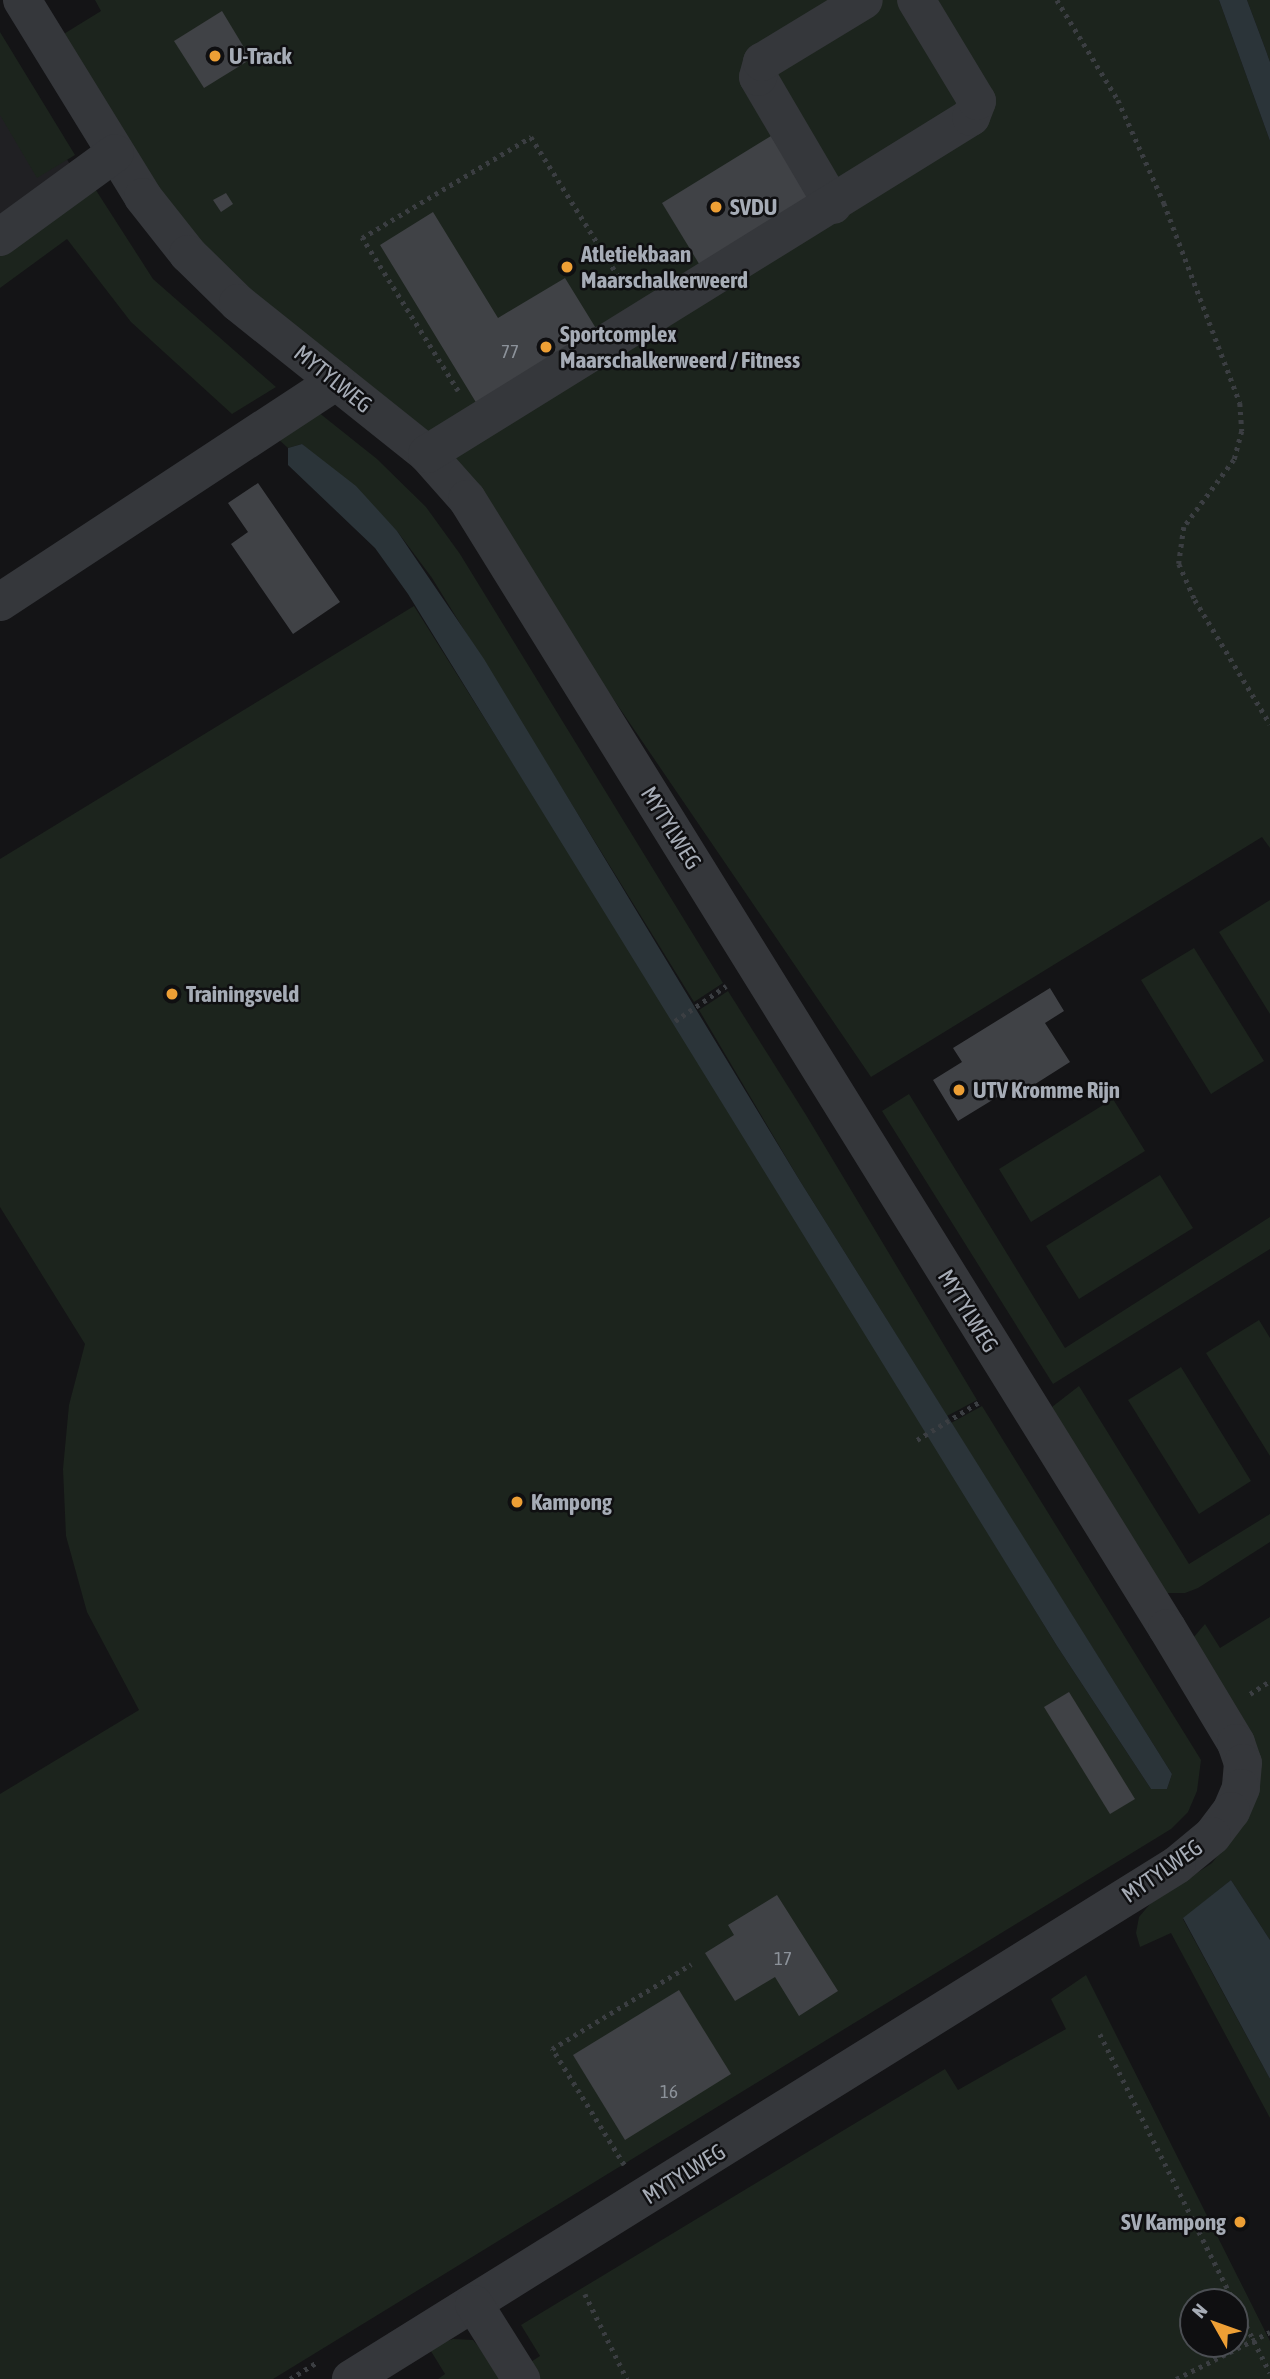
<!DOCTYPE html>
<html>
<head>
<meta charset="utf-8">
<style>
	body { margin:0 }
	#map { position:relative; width:1270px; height:2379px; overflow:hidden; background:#141416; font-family:"Asap Condensed",sans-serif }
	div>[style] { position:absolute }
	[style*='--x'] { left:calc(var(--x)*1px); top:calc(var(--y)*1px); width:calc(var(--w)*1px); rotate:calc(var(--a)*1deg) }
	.built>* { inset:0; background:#202023 }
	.green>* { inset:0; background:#1c241d }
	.water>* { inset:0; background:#2b3439 }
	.building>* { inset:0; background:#404246 }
	.path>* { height:4.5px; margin-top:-2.25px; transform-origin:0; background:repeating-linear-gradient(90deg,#3b3e42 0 3.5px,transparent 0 8.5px) }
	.minor>* { height:38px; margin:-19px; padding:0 19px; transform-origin:19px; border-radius:19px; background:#35373b }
	.dots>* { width:19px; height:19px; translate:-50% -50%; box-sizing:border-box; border:4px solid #0f0f11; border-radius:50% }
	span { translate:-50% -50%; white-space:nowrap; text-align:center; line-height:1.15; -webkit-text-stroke:5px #0f0f11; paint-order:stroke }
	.number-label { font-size:19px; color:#8c929a }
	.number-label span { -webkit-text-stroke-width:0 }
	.poi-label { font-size:23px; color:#a6acb6; font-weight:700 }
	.left { translate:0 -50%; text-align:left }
	.right { translate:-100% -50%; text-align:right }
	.street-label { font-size:23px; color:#a6acb6 }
	.north { position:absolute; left:1179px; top:2288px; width:70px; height:70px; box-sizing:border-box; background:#0f0f11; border:2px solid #4b4e53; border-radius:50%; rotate:310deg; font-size:19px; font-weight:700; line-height:28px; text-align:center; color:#a6acb6 }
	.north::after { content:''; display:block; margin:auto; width:24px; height:32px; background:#ed9f35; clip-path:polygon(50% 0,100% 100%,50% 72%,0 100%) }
</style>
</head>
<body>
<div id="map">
	<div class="built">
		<i style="clip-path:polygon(0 50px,71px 166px,0 218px)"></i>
	</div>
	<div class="green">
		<i style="clip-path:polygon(95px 0,1219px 0,1270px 141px,1270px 848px,1262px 837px,871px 1077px,505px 540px,222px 281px,54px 40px,101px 11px)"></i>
		<i style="clip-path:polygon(1247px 0,1270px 0,1270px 62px,1265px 48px)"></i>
		<i style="clip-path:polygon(0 32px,75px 155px,37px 178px,0 115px)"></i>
		<i style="clip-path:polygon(92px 184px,153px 279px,276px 387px,232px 414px,131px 322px,67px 239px,0 288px,0 251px)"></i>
		<i style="clip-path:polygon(318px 412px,377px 459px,426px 507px,460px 554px,723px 983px,694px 1002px,432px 578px,397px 531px,302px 444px,288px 448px,278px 439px)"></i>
		<i style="clip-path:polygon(414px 606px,675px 1021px,1057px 1646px,1151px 1789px,1167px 1789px,1172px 1774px,951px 1423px,982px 1406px,1201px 1760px,1197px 1791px,1188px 1812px,1171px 1829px,273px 2379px,0 2379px,0 1794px,139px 1710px,87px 1612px,66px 1536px,63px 1469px,69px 1405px,85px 1344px,0 1207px,0 859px)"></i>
		<i style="clip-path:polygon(1270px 900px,1270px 1014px,1219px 932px)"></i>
		<i style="clip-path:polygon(1194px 948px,1264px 1061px,1211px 1094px,1141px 980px)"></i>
		<i style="clip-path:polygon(728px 991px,806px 1115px,977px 1400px,947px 1416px,800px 1181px,699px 1010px)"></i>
		<i style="clip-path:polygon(909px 1094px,1065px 1348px,1270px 1217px,1270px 1249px,1053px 1384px,882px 1111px)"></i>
		<i style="clip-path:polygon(1113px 1099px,1145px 1151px,1031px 1222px,999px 1169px)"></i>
		<i style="clip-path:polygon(1160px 1175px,1193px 1228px,1079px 1299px,1046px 1246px)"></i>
		<i style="clip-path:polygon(1259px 1320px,1270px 1338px,1270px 1456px,1206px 1353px)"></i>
		<i style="clip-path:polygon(1181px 1367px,1251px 1481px,1199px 1514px,1128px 1400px)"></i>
		<i style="clip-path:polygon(1079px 1386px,1189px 1564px,1270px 1514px,1270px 1542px,1198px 1588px,1185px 1593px,1162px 1593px,1052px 1407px)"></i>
		<i style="clip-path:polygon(1270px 1617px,1270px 1940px,1231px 1880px,1183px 1919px,1270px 2079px,1270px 2118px,1171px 1933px,1140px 1947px,1136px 1933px,1139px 1917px,1150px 1904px,1212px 1863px,1239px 1828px,1193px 1638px,1205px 1624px,1220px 1648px)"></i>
		<i style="clip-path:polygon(evenodd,1086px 1975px,1270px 2341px,1270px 2379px,438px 2379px,445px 2374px,429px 2348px,453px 2339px,473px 2340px,506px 2378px,540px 2356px,521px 2325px,945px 2069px,958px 2090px,1066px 2029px,1051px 1999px,1086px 1975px,1193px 2302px,1235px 2302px,1235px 2344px,1193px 2344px,1193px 2302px)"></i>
	</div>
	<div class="water">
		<i style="clip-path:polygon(1219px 0,1247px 0,1265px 48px,1270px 62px,1270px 141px)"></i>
		<i style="clip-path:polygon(302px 444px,356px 486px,397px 531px,484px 659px,800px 1181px,1172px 1774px,1167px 1789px,1151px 1789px,1057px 1646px,408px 594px,375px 548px,288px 465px,288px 448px)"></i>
		<i style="clip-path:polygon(1231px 1880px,1270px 1940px,1270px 2079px,1183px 1918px)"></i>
	</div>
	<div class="building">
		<i style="clip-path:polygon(222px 11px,251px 59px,204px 88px,174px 41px)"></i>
		<i style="clip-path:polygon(771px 136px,811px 200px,701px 267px,662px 203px)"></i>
		<i style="clip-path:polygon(226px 193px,233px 204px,221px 212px,213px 200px)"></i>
		<i style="clip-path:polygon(433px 212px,498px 318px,565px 278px,597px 330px,477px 404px,380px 245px)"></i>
		<i style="clip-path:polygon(258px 483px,340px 602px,293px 634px,231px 544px,248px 532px,228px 503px)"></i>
		<i style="clip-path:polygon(1050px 988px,1064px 1011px,1045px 1023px,1070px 1062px,1021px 1093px,1017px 1085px,958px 1121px,933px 1080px,962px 1062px,953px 1048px)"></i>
		<i style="clip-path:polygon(1069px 1692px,1135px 1799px,1110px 1814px,1044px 1707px)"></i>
		<i style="clip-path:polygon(777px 1895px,838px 1991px,799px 2016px,775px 1977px,735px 2001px,705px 1953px,734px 1935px,728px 1925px)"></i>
		<i style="clip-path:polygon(679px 1990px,731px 2074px,625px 2140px,573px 2055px)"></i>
	</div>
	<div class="path">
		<i style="--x:1057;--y:0;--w:117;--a:58.6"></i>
		<i style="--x:1118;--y:100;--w:113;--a:65.9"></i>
		<i style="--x:1164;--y:203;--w:214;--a:69.2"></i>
		<i style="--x:1240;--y:403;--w:28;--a:86"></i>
		<i style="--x:1242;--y:431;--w:30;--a:105"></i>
		<i style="--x:1234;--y:460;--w:84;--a:126.7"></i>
		<i style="--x:1184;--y:527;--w:37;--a:98"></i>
		<i style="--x:1179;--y:564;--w:39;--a:66"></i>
		<i style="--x:1195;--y:600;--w:145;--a:58.8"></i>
		<i style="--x:458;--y:391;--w:181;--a:-122.1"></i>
		<i style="--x:362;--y:238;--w:197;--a:-30.9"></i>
		<i style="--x:531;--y:137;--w:177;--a:57.9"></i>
		<i style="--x:675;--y:1021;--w:62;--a:-34.5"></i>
		<i style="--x:917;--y:1440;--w:75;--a:-31.4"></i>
		<i style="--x:1250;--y:1694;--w:24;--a:-33"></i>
		<i style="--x:1100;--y:2034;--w:300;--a:63.4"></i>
		<i style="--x:624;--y:2165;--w:137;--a:-121.8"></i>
		<i style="--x:552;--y:2049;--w:163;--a:-31.4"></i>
		<i style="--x:585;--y:2294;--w:95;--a:63.7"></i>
		<i style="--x:1235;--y:2303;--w:78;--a:63.4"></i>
		<i style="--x:290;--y:2379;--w:31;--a:-32"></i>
		<i style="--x:1176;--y:2379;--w:105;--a:-26.6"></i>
	</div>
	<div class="minor">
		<i style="--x:22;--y:0;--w:231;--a:58.4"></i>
		<i style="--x:143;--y:197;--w:73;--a:51.7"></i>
		<i style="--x:188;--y:254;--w:70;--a:44.4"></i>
		<i style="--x:238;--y:303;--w:242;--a:38.6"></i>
		<i style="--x:427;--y:454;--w:60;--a:48.4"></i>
		<i style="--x:467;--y:499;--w:1328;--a:58.2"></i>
		<i style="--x:1167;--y:1628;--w:134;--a:59"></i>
		<i style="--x:1236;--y:1743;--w:21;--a:71"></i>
		<i style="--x:1243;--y:1763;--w:25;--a:95"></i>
		<i style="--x:1241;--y:1788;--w:25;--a:113"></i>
		<i style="--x:1231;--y:1811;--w:31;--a:127"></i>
		<i style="--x:1212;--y:1836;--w:45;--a:140.4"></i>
		<i style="--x:1177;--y:1865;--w:973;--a:148.11"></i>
		<i style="--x:833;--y:205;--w:148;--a:-120.4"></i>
		<i style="--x:758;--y:77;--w:16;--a:-75"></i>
		<i style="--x:762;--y:62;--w:119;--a:-31.3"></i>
		<i style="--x:0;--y:237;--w:142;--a:-36.1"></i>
		<i style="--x:427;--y:454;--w:640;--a:-31.78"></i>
		<i style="--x:971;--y:117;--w:17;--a:-69"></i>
		<i style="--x:977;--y:101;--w:118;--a:-121.1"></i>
		<i style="--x:0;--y:602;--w:402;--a:-33.3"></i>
		<i style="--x:474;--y:2304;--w:89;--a:57.9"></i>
	</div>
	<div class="dots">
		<i style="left:215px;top:56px;background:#ed9f35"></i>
		<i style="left:716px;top:207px;background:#ed9f35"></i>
		<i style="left:567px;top:267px;background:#ed9f35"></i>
		<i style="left:546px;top:347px;background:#ed9f35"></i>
		<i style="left:172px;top:994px;background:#ed9f35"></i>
		<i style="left:959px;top:1090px;background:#ed9f35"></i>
		<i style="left:517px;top:1502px;background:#ed9f35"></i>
		<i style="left:1240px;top:2222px;background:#ed9f35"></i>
	</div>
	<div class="number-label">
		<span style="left:510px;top:352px">77</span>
		<span style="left:783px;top:1959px">17</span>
		<span style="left:669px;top:2092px">16</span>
	</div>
	<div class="poi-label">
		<span class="left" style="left:229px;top:56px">U-Track</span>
		<span class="left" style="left:730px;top:207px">SVDU</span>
		<span class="left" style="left:581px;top:267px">Atletiekbaan<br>Maarschalkerweerd</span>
		<span class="left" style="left:560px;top:347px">Sportcomplex<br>Maarschalkerweerd / Fitness</span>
		<span class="left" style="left:186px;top:994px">Trainingsveld</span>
		<span class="left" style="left:973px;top:1090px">UTV Kromme Rijn</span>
		<span class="left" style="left:531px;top:1502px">Kampong</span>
		<span class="right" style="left:1226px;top:2222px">SV Kampong</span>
	</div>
	<div class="street-label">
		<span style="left:333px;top:379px;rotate:39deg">MYTYLWEG</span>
		<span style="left:671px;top:828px;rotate:58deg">MYTYLWEG</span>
		<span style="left:968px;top:1311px;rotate:58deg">MYTYLWEG</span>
		<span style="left:1162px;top:1871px;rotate:-35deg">MYTYLWEG</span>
		<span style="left:684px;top:2174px;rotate:-32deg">MYTYLWEG</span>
	</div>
	<div class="north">N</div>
</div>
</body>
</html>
